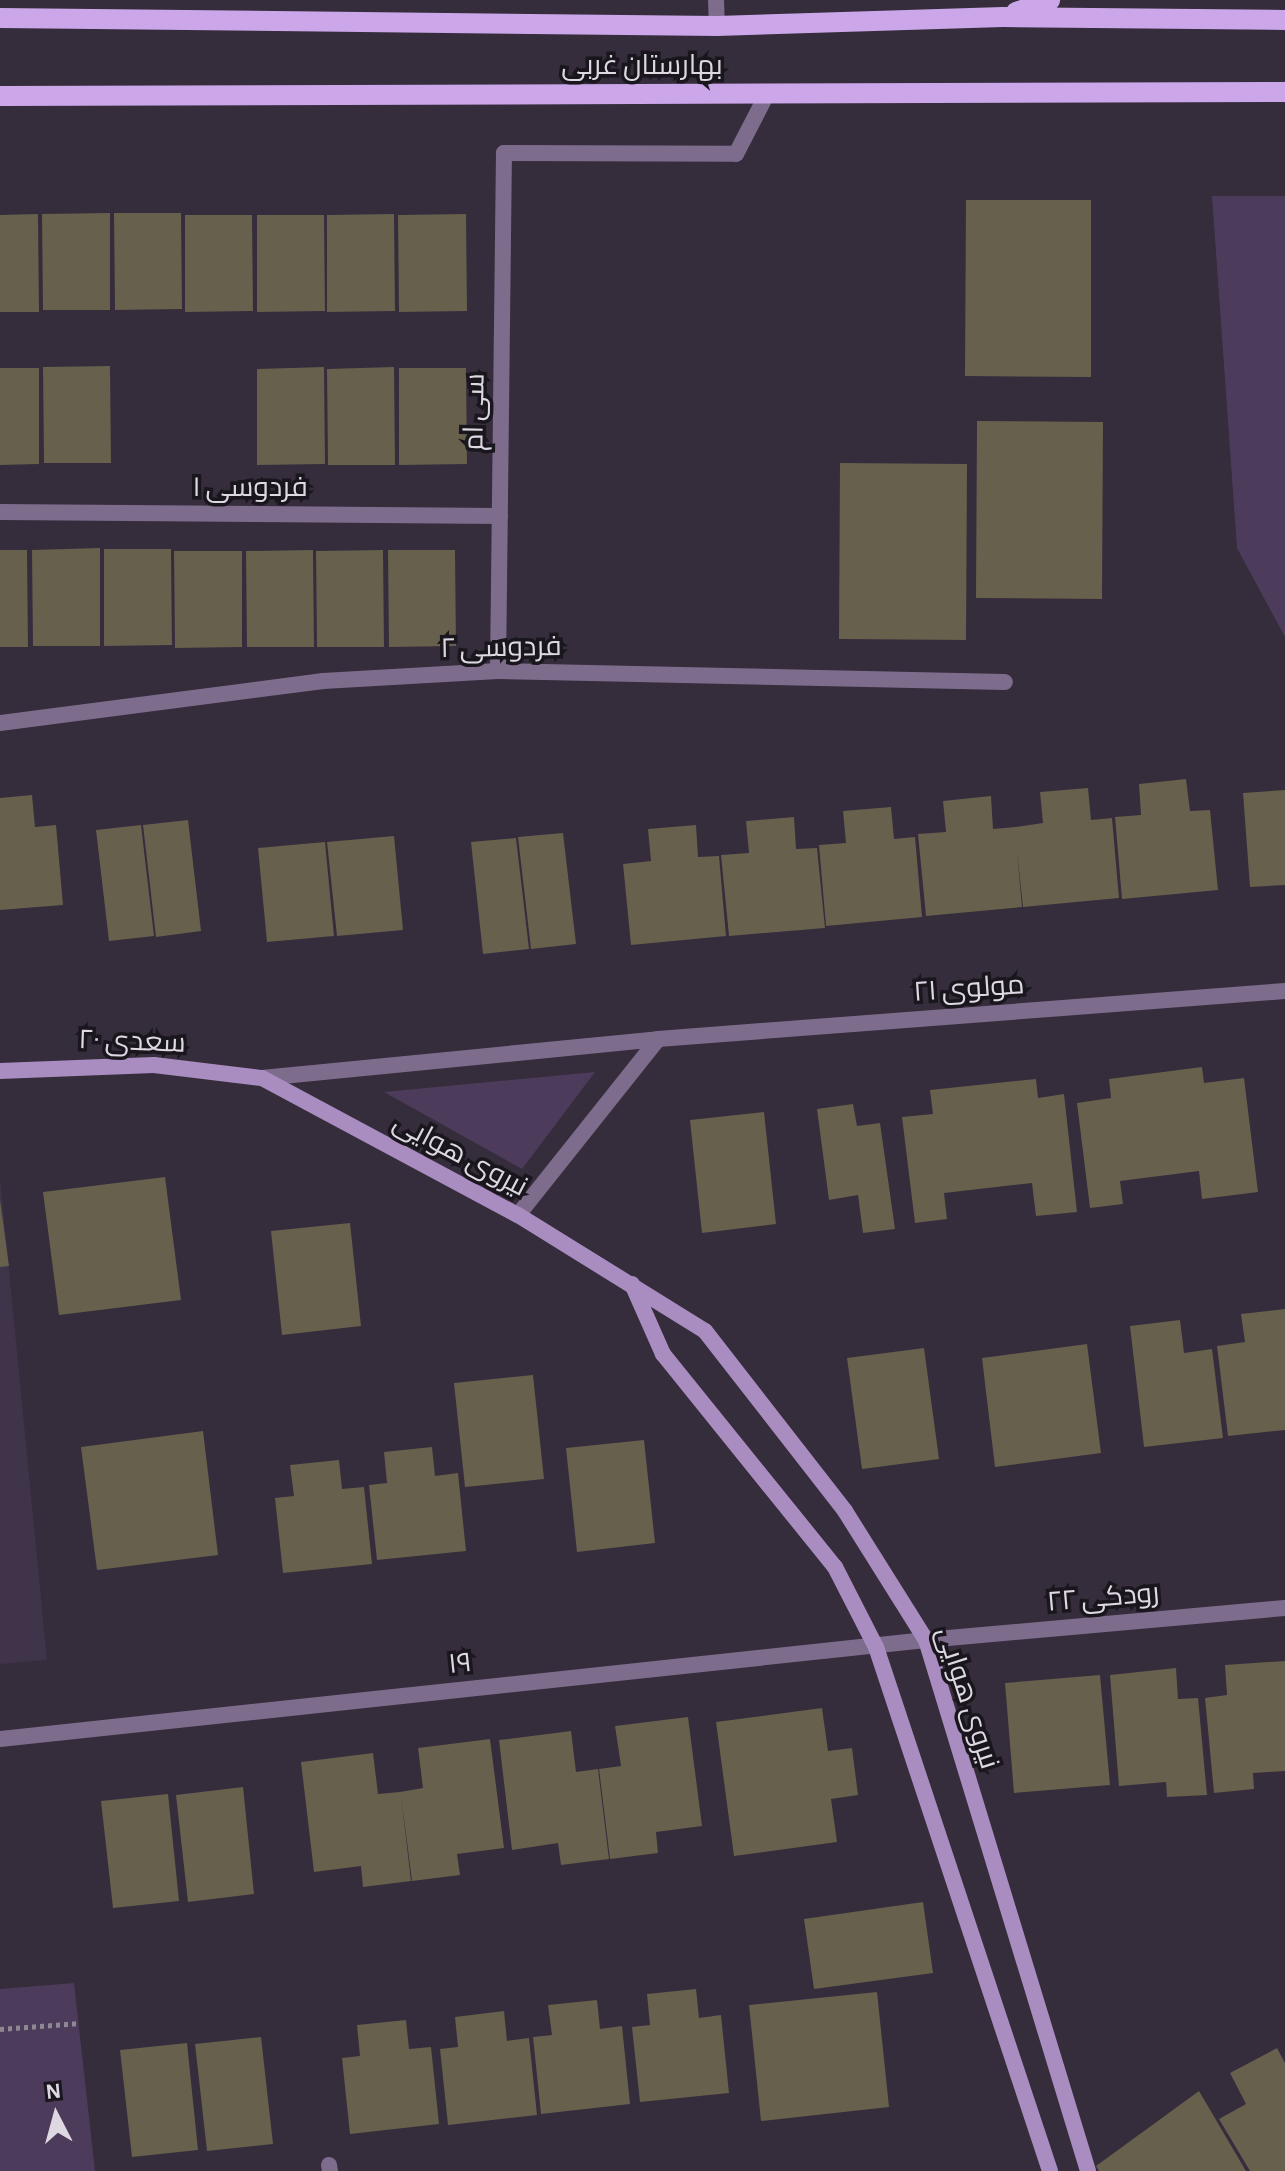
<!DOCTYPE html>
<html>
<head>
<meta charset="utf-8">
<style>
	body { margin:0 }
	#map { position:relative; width:1285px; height:2171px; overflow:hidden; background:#352c3c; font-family:"Alegreya Sans",Cairo,sans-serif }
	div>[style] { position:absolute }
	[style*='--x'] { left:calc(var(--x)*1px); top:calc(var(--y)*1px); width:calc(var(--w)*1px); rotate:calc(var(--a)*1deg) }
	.built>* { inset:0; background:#40344a }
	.green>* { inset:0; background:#4d3b5b }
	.building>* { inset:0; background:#66604c }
	.path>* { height:5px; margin-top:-2.5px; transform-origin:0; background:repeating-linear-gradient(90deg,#8e8794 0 4px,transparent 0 8px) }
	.street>* { height:16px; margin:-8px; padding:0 8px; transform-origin:8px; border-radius:8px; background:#7e6c8d }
	.secondary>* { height:16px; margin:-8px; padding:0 8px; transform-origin:8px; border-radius:8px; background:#a98dc1 }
	.primary>* { height:20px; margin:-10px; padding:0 10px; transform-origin:10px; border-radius:10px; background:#cba6e9 }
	span { translate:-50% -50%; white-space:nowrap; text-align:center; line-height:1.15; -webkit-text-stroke:7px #1a161d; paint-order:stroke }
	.street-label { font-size:28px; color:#ded8e3 }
	.north { position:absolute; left:16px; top:2075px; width:80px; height:80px; -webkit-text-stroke:6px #1a161d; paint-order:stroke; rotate:354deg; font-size:22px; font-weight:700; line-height:32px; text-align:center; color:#ded8e3 }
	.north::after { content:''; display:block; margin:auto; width:28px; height:36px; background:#ded8e3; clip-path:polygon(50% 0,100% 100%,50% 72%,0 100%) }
</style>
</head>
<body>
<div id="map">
	<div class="built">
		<i style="clip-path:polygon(0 1178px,47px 1660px,0 1664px)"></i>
	</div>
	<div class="green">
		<i style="clip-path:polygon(1212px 196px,1285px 196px,1285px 637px,1237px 548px)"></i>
		<i style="clip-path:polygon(595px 1072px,522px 1169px,384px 1092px)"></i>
		<i style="clip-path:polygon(74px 1983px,95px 2171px,0 2171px,0 1989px)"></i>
	</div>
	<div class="building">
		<i style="clip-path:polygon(966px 200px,1091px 200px,1091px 377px,965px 376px)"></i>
		<i style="clip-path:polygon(110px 213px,110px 310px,43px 310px,42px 214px)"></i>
		<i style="clip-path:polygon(114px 213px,181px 213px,182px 309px,115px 310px)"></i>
		<i style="clip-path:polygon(38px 214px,39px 312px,0 312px,0 215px)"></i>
		<i style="clip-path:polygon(394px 214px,395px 311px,327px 312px,327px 215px)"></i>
		<i style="clip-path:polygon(466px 214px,467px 311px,399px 312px,398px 215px)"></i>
		<i style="clip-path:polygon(185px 215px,252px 215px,253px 311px,185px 312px)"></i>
		<i style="clip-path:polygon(257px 215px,324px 215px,325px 311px,257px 312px)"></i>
		<i style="clip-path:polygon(110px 366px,111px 463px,44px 463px,43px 367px)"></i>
		<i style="clip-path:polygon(324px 367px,325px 464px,257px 465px,257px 369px)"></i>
		<i style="clip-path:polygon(394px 367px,395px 465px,328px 465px,327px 369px)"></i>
		<i style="clip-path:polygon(0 368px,39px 368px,39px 464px,0 465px)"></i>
		<i style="clip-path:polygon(399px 368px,466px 368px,467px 464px,399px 465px)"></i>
		<i style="clip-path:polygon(977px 421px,1103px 422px,1102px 599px,976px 598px)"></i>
		<i style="clip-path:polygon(840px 463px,967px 464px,966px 640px,839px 639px)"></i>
		<i style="clip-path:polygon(100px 548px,100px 646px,33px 646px,32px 550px)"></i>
		<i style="clip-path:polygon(104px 549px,171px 549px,172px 645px,104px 646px)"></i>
		<i style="clip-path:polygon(0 550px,27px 550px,28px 647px,0 647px)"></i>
		<i style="clip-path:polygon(313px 550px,314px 647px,247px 647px,246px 551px)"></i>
		<i style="clip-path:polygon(383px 550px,384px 647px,317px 647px,316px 551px)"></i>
		<i style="clip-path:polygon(388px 550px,455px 550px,456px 646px,389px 647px)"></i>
		<i style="clip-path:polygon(174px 551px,242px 551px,242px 647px,175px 648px)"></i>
		<i style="clip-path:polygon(1186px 779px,1190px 811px,1210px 810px,1218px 890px,1122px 899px,1115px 817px,1141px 815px,1139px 784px)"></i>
		<i style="clip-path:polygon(1088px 788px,1091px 820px,1112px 818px,1119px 898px,1023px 907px,1017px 852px,1022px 907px,926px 916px,918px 834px,946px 832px,943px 801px,991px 796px,993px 829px,1016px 827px,1043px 823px,1040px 792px)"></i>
		<i style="clip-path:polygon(1285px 790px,1285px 885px,1250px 887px,1243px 793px)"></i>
		<i style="clip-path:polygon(32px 795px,35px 827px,56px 825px,63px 905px,0 910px,0 798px)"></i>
		<i style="clip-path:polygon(891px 807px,894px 839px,915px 837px,922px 917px,826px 926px,819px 845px,846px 843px,843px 811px)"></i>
		<i style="clip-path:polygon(794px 817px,796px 849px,817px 848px,825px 928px,729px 936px,721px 855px,749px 853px,746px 821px)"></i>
		<i style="clip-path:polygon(188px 820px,201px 931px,156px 937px,143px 825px)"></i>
		<i style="clip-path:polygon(141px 825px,154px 936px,109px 941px,96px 830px)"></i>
		<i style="clip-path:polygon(696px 825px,698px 857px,719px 856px,726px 936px,631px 945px,623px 864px,651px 861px,648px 829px)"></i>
		<i style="clip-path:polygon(563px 833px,576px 944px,531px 949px,518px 837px)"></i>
		<i style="clip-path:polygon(394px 836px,403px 930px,337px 936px,327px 842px)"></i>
		<i style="clip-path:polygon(516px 838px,529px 949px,483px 954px,471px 842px)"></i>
		<i style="clip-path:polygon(325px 842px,334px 936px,267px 942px,258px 848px)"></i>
		<i style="clip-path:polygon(1202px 1067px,1204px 1083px,1244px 1078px,1258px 1192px,1202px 1199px,1199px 1171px,1120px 1181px,1123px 1204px,1090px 1208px,1077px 1103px,1111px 1098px,1109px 1079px)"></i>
		<i style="clip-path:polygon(1036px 1079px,1038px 1098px,1064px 1094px,1077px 1212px,1036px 1216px,1032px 1183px,944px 1193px,947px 1219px,915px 1223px,902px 1117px,933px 1114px,930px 1090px)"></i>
		<i style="clip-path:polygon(853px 1104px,857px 1126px,880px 1123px,895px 1229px,863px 1233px,858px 1195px,829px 1200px,817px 1109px)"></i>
		<i style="clip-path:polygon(764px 1112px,776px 1224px,702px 1233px,690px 1120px)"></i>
		<i style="clip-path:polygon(165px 1177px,181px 1300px,59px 1315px,43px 1192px)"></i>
		<i style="clip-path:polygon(0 1200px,9px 1266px,0 1267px)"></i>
		<i style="clip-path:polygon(350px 1223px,361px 1326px,282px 1335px,271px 1231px)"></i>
		<i style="clip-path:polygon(1285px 1309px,1285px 1430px,1228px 1436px,1217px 1346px,1245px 1342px,1241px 1314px)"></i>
		<i style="clip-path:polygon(1180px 1320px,1184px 1353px,1212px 1349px,1223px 1438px,1144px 1447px,1130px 1326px)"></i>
		<i style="clip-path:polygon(1087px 1344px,1101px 1453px,995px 1467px,982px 1358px)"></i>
		<i style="clip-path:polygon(924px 1348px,939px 1459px,862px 1469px,847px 1358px)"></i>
		<i style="clip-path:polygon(533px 1375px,544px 1479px,465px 1487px,454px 1383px)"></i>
		<i style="clip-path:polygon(203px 1431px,218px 1555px,97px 1570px,81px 1447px)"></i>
		<i style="clip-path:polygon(644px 1440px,655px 1543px,577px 1552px,566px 1448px)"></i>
		<i style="clip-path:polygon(432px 1447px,435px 1476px,458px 1473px,466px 1551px,377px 1560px,369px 1485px,387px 1483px,384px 1452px)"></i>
		<i style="clip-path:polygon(339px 1460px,342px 1489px,364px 1487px,372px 1564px,283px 1573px,275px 1498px,294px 1496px,290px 1465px)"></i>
		<i style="clip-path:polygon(1285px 1661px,1285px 1771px,1253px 1773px,1254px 1789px,1214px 1793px,1205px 1698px,1227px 1695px,1225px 1665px)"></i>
		<i style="clip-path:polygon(1176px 1668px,1178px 1699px,1198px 1698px,1207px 1795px,1167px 1797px,1166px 1782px,1119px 1786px,1110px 1675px)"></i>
		<i style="clip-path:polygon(1100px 1675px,1110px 1785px,1014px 1793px,1005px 1683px)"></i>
		<i style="clip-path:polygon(822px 1708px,828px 1751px,852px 1748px,858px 1795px,831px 1799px,837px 1842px,734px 1856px,716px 1722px)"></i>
		<i style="clip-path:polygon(688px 1717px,702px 1826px,656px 1832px,658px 1853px,610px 1859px,599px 1769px,621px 1766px,615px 1726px)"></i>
		<i style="clip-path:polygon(571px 1731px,576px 1772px,598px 1769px,609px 1859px,561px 1865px,558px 1843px,512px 1850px,499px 1740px)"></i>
		<i style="clip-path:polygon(490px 1739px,504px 1848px,457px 1854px,460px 1875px,412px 1881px,401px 1795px,411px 1881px,363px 1887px,361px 1866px,314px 1872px,301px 1762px,373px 1753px,378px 1794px,400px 1792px,423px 1788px,418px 1748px)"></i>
		<i style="clip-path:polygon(243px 1787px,254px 1894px,188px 1902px,176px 1795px)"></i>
		<i style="clip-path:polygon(168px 1794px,179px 1901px,113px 1908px,101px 1801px)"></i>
		<i style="clip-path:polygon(923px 1902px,933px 1973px,814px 1989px,804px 1919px)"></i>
		<i style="clip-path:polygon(696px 1989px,699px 2018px,721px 2015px,729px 2093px,640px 2102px,632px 2027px,650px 2025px,647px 1994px)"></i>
		<i style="clip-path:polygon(877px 1992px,889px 2107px,761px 2121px,749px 2005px)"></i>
		<i style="clip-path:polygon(597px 2000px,600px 2029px,622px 2026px,630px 2104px,541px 2114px,533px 2037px,552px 2035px,548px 2005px)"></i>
		<i style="clip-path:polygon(504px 2011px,507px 2041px,529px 2038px,537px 2115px,448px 2125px,440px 2049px,458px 2047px,455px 2017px)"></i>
		<i style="clip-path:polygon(406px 2020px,409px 2049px,431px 2047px,439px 2124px,350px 2134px,342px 2058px,360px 2056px,357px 2025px)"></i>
		<i style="clip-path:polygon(261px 2037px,273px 2144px,207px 2151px,195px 2044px)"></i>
		<i style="clip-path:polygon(187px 2043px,198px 2150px,132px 2157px,120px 2050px)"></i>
		<i style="clip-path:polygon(1277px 2048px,1285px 2063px,1285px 2171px,1250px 2171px,1219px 2119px,1246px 2104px,1230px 2073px)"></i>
		<i style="clip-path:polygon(1199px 2091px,1246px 2171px,1099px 2171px,1096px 2166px)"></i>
	</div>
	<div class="path">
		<i style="--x:0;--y:2029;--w:80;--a:-4.3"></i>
	</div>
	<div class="street">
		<i style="--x:716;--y:0;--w:26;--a:88"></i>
		<i style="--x:0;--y:512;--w:500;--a:0.46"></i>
		<i style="--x:498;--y:671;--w:518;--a:-89.34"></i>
		<i style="--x:504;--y:153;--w:232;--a:0.2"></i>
		<i style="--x:736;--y:154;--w:68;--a:-62.7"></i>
		<i style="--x:0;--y:723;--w:326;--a:-7.4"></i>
		<i style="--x:323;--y:681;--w:175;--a:-3.3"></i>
		<i style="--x:498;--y:671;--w:507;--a:1.24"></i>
		<i style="--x:262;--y:1078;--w:398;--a:-5.6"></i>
		<i style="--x:658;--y:1039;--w:629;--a:-4.38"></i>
		<i style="--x:518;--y:1215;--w:225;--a:-51.5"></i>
		<i style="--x:0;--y:1739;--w:931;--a:-6.1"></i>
		<i style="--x:926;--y:1640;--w:360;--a:-5.1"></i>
		<i style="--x:329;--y:2165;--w:6;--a:81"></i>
	</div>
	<div class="secondary">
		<i style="--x:0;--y:1071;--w:154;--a:-2.2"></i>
		<i style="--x:154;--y:1065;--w:109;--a:6.9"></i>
		<i style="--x:262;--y:1078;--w:290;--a:28.2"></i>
		<i style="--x:518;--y:1215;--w:220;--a:31.8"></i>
		<i style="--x:705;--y:1331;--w:228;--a:52.1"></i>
		<i style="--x:845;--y:1511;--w:152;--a:57.9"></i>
		<i style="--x:926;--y:1640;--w:555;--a:73.03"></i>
		<i style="--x:632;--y:1284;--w:77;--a:66.1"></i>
		<i style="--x:663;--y:1354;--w:274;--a:51.1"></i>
		<i style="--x:835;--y:1567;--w:90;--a:62.9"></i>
		<i style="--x:876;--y:1647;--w:552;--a:71.63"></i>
	</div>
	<div class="primary">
		<i style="--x:1016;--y:12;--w:36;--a:-19"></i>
		<i style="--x:0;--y:18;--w:717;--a:0.64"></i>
		<i style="--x:717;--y:26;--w:286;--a:-1.8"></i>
		<i style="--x:1003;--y:17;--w:282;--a:0.6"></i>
		<i style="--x:0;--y:96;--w:1285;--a:-0.18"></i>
	</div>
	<div class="street-label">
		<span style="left:642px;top:66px">بهارستان غربی</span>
		<span style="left:475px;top:412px;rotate:-89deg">سی ام</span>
		<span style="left:250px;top:488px">فردوسی ۱</span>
		<span style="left:501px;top:648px;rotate:-1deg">فردوسی ۲</span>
		<span style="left:969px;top:989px;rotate:-4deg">مولوی ۲۱</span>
		<span style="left:132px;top:1042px;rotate:2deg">سعدی ۲۰</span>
		<span style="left:460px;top:1155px;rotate:28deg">نیروی هوایی</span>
		<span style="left:1103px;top:1598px;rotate:-5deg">رودکی ۲۲</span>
		<span style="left:460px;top:1664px;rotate:-6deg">۱۹</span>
		<span style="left:967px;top:1698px;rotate:72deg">نیروی هوایی</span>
	</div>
	<div class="north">N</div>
</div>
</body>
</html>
